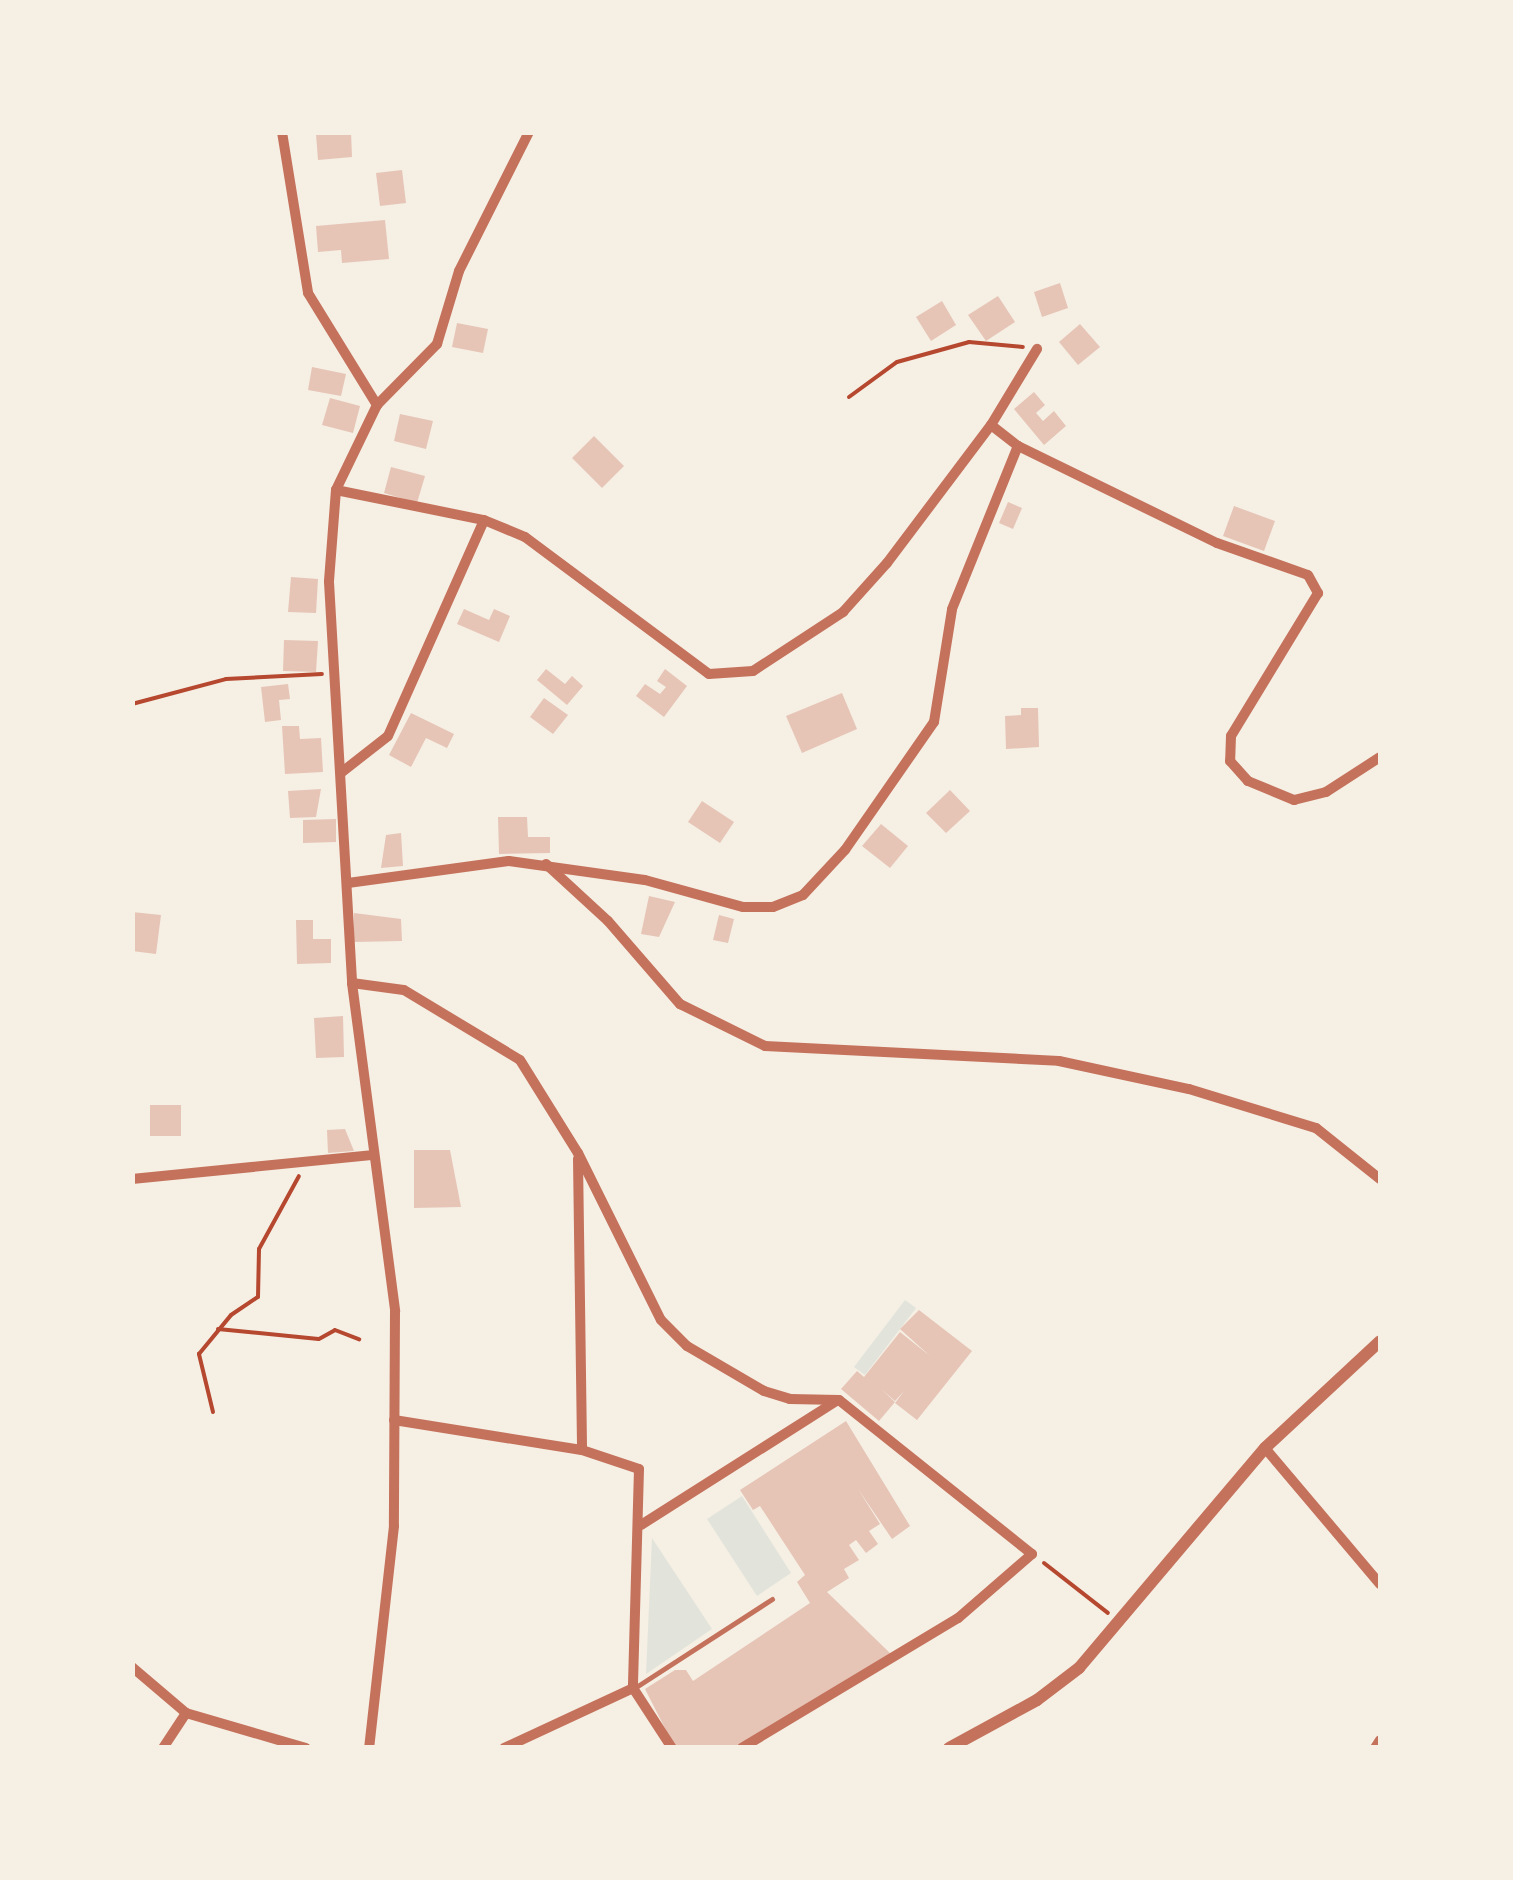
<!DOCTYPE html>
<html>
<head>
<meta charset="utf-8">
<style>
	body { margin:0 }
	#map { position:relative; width:1513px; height:1880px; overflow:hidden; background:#f6efe4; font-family:Jost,sans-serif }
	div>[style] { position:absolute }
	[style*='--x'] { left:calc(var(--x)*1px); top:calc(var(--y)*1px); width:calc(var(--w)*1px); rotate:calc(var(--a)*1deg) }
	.green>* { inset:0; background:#e2e4dc }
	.building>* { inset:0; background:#e6c5b7 }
	.path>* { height:4px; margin:-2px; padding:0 2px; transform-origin:2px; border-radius:2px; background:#b5482f }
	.service>* { height:5px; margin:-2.5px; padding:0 2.5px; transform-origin:2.5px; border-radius:2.5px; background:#c5725c }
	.minor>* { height:10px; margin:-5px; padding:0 5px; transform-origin:5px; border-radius:5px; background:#c5725c }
	.tertiary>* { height:12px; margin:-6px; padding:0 6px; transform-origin:6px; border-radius:6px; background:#c5725c }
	span { translate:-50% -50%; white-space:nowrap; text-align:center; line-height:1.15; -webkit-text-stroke:10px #f6efe4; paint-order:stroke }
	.frame { position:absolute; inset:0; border:135px solid #f6efe4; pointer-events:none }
</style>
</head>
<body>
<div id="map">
	<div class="green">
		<i style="clip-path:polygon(905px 1300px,916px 1308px,865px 1375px,854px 1367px)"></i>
		<i style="clip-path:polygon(742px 1496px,791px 1573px,757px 1596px,707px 1519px)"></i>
		<i style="clip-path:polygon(652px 1538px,712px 1629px,646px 1674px)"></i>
	</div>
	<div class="building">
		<i style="clip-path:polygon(351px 132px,352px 157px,318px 160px,316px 134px)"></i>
		<i style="clip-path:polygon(402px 170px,406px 203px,380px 206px,376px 173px)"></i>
		<i style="clip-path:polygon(385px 220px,389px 259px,342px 263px,341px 250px,318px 252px,316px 226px)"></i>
		<i style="clip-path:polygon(1060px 283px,1068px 308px,1042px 317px,1034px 292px)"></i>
		<i style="clip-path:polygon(998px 296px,1015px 322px,986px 341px,968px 315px)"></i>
		<i style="clip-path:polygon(942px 301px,956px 325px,931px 341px,916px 317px)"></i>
		<i style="clip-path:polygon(457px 323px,488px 329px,483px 353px,452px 347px)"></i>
		<i style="clip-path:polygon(1080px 324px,1100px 347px,1078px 365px,1059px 342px)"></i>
		<i style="clip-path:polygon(312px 367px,346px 374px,341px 396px,308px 390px)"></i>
		<i style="clip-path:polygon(1034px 392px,1045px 405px,1036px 413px,1043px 421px,1054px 411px,1066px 426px,1044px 445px,1014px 409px)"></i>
		<i style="clip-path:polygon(330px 398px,360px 406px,353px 433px,322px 425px)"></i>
		<i style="clip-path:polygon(400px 414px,433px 421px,426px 449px,394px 441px)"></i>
		<i style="clip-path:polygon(594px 436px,624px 466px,602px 488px,572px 458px)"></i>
		<i style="clip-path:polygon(391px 467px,425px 476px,417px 503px,384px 493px)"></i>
		<i style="clip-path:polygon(1008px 502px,1022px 508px,1013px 529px,999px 523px)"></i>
		<i style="clip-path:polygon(1234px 506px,1275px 521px,1264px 551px,1223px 536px)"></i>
		<i style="clip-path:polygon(291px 577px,318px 579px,316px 613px,288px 612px)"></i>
		<i style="clip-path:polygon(464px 609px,489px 620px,494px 609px,510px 616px,499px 642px,457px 624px)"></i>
		<i style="clip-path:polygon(284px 640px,318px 641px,316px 672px,283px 671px)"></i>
		<i style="clip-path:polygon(546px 669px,565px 684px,572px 676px,583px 686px,567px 705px,537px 680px)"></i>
		<i style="clip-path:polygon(665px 669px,687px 686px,664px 717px,636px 696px,645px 684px,660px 694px,666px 687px,657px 681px)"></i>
		<i style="clip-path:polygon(288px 684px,290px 699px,279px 700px,281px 720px,265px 722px,261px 687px)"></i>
		<i style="clip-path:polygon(842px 693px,857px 729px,802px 753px,786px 716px)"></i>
		<i style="clip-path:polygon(544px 698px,568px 715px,553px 734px,530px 717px)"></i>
		<i style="clip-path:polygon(1021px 708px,1038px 708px,1039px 747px,1006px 749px,1005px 716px,1021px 715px)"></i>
		<i style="clip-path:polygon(411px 713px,454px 734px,447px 748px,426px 738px,411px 767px,389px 755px)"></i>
		<i style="clip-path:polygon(282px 726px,299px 726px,300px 739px,321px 738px,323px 772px,285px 774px)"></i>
		<i style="clip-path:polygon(321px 789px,316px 817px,290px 818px,288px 791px)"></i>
		<i style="clip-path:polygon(950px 790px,970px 811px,946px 833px,926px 813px)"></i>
		<i style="clip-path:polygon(702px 801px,734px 822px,720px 843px,688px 822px)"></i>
		<i style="clip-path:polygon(498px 817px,527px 817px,528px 837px,550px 837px,550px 853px,499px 854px)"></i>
		<i style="clip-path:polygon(336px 819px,336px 842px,303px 843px,303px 820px)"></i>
		<i style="clip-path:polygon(881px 824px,908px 846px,890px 868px,862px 846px)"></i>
		<i style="clip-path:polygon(401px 833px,403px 866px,381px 868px,386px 835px)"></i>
		<i style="clip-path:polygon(649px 896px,675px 902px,659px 937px,641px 934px)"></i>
		<i style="clip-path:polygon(132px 912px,161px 915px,156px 954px,132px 951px)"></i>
		<i style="clip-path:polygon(354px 913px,401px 919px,402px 941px,354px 942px)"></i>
		<i style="clip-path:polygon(719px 915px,734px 919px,728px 943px,713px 940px)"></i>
		<i style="clip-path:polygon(296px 920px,313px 920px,313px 939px,331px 939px,331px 963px,297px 964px)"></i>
		<i style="clip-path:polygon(343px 1016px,344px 1057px,316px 1058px,314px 1018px)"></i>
		<i style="clip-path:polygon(150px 1105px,181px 1105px,181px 1136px,150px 1136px)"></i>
		<i style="clip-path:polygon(345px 1129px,354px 1151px,328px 1153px,327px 1130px)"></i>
		<i style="clip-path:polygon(414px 1150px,450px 1150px,461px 1207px,414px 1208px)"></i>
		<i style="clip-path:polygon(919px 1310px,972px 1351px,917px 1420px,895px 1403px,904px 1391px,895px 1401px,881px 1389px,895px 1402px,879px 1421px,841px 1389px,857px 1371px,864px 1377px,900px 1332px,930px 1356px,900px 1329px)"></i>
		<i style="clip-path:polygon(846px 1421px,910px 1526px,892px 1539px,858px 1489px,880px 1524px,869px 1531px,878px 1544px,866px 1553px,856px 1540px,849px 1545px,859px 1560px,844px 1569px,849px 1578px,827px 1592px,893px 1656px,735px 1748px,675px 1748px,645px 1689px,675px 1670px,686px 1670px,693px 1681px,810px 1603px,797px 1582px,805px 1575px,760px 1506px,753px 1510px,740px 1490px)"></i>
	</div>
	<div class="path">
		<i style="--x:849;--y:397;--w:59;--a:-36.1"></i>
		<i style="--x:897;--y:362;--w:75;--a:-15.5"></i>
		<i style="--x:969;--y:342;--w:54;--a:5.3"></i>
		<i style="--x:132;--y:704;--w:97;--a:-14.9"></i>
		<i style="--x:226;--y:679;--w:96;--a:-3"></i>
		<i style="--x:218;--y:1329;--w:101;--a:5.7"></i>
		<i style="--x:319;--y:1339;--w:18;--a:-29"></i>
		<i style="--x:335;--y:1330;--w:26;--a:21"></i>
		<i style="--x:213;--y:1412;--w:60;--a:-103.6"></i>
		<i style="--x:199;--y:1354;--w:50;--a:-50.6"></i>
		<i style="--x:231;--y:1315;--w:32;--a:-34"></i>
		<i style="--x:258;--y:1297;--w:48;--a:-88.8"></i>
		<i style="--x:259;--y:1249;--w:83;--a:-61.3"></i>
		<i style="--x:1044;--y:1563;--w:81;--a:38"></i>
	</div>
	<div class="service">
		<i style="--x:636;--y:1687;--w:162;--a:-32.9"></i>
	</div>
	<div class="minor">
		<i style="--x:282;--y:132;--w:163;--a:80.8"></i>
		<i style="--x:308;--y:293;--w:132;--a:58.4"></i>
		<i style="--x:377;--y:405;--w:94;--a:115.8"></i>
		<i style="--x:336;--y:490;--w:92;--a:94.4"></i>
		<i style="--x:329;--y:582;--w:402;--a:86.7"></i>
		<i style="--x:352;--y:983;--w:331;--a:82.5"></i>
		<i style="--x:395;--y:1311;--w:215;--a:90.3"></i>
		<i style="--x:394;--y:1526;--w:223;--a:96.4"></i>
		<i style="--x:377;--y:405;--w:86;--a:-45.5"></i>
		<i style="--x:437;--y:344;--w:76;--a:-73.2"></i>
		<i style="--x:459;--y:271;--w:156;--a:-63.3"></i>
		<i style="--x:991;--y:425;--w:34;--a:38"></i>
		<i style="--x:1018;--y:446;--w:221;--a:26"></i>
		<i style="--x:1217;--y:543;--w:96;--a:19.4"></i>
		<i style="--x:1308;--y:575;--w:21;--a:61"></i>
		<i style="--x:1318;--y:593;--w:167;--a:121.3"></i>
		<i style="--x:1231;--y:736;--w:25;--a:92"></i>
		<i style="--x:1230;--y:761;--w:27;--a:48"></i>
		<i style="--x:1248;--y:781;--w:50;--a:22.4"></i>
		<i style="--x:1294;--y:800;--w:33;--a:-14"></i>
		<i style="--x:1326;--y:792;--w:64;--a:-32.9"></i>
		<i style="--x:336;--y:490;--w:151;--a:11.5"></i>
		<i style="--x:484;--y:520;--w:44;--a:22.5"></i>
		<i style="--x:525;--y:537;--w:229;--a:36.7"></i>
		<i style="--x:709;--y:674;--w:44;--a:-3.9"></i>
		<i style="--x:753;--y:671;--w:108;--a:-33.2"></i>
		<i style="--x:843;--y:612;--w:66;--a:-48.1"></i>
		<i style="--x:887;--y:563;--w:173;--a:-53"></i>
		<i style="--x:991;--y:425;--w:89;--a:-58.8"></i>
		<i style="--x:342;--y:772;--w:58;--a:-38"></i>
		<i style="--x:388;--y:736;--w:236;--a:-66"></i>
		<i style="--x:546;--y:864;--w:84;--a:42.6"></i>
		<i style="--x:608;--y:921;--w:110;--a:49.1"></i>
		<i style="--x:680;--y:1004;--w:95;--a:26.3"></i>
		<i style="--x:765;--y:1046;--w:294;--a:2.9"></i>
		<i style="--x:1059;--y:1061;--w:133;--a:12.2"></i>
		<i style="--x:1189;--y:1089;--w:133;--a:17.1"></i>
		<i style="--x:1316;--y:1128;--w:82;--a:38.6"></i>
		<i style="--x:348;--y:883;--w:162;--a:-7.8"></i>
		<i style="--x:509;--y:861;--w:137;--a:8"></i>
		<i style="--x:645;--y:880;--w:102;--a:15.4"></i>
		<i style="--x:743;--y:907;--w:30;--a:0"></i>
		<i style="--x:773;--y:907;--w:32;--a:-22"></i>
		<i style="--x:803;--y:895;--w:62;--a:-47"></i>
		<i style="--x:845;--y:850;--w:156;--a:-55.2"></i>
		<i style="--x:934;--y:722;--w:114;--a:-80.9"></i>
		<i style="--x:952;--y:609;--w:176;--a:-68"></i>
		<i style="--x:352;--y:983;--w:52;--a:7.7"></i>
		<i style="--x:404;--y:990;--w:135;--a:31.1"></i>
		<i style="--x:520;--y:1060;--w:110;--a:58.1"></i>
		<i style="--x:578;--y:1153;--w:186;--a:63.6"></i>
		<i style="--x:661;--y:1320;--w:37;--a:45"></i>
		<i style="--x:687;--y:1346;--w:89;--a:30.3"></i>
		<i style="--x:764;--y:1391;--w:27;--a:17"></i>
		<i style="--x:790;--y:1399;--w:49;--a:1.2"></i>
		<i style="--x:839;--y:1400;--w:247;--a:38.6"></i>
		<i style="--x:1032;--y:1554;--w:98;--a:139.1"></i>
		<i style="--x:958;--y:1618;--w:252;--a:149"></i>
		<i style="--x:578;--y:1159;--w:291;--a:89.2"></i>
		<i style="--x:132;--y:1179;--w:243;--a:-5.7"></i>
		<i style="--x:394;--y:1420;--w:190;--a:9.1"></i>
		<i style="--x:582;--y:1450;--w:60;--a:18.4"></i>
		<i style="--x:639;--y:1469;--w:219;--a:91.6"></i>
		<i style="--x:1265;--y:1448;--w:178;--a:49.8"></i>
		<i style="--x:641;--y:1525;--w:233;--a:-32.4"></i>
		<i style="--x:132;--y:1667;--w:71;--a:40.4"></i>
		<i style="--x:186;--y:1713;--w:125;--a:16.3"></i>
		<i style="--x:633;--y:1688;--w:72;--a:57"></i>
		<i style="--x:163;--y:1748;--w:42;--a:-56.7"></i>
		<i style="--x:504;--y:1748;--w:142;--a:-24.9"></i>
		<i style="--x:1375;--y:1748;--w:9;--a:-58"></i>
	</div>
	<div class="tertiary">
		<i style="--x:949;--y:1748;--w:100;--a:-28.6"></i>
		<i style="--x:1037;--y:1700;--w:53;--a:-37.3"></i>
		<i style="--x:1079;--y:1668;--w:288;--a:-49.8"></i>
		<i style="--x:1265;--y:1448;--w:157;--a:-42.9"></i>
	</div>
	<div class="frame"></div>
</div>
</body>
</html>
